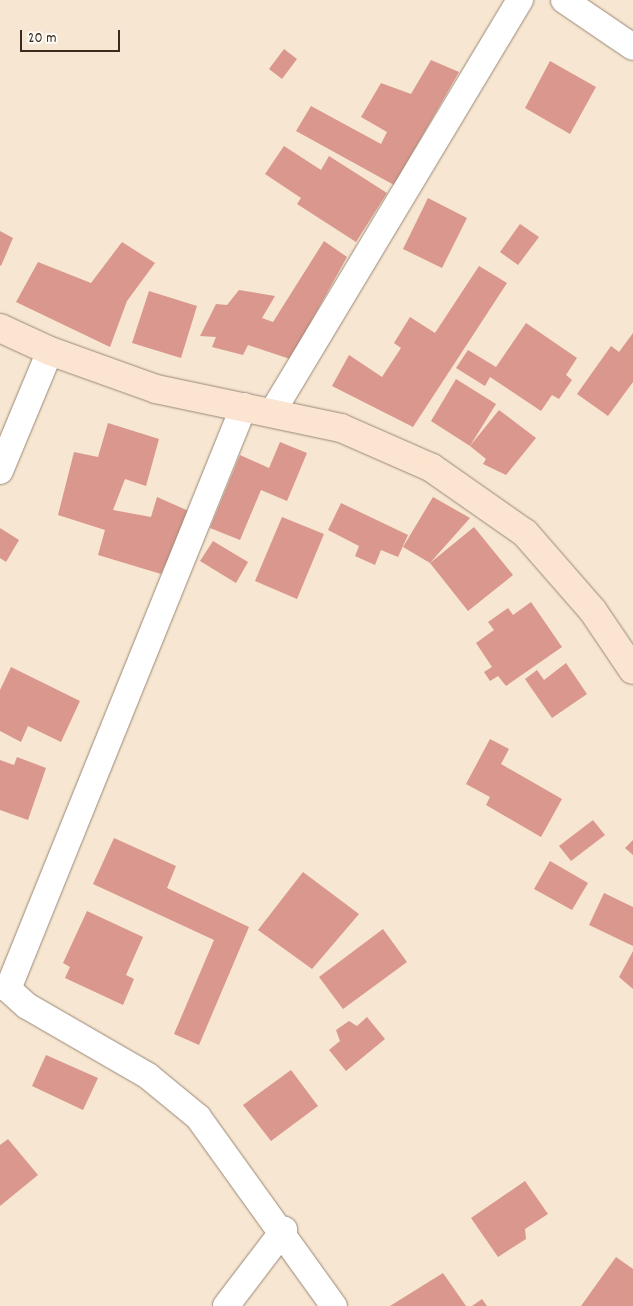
<!DOCTYPE html>
<html>
<head>
<meta charset="utf-8">
<style>
	body { margin:0 }
	#map { position:relative; width:633px; height:1306px; overflow:hidden; background:#f7e6d1; font-family:Dekko,sans-serif }
	div>[style] { position:absolute }
	[style*='--x'] { left:calc(var(--x)*1px); top:calc(var(--y)*1px); width:calc(var(--w)*1px); rotate:calc(var(--a)*1deg) }
	.building>* { inset:0; background:#da978d }
	.roads { filter:drop-shadow(0 0 1px #998878) drop-shadow(0 0 1px #998878) }
	.street>* { height:26px; margin:-13px; padding:0 13px; transform-origin:13px; border-radius:13px; background:#fff }
	.secondary>* { height:28px; margin:-14px; padding:0 14px; transform-origin:14px; border-radius:14px; background:#fce5d0 }
	span { translate:-50% -50%; white-space:nowrap; text-align:center; line-height:1.15; -webkit-text-stroke:4px #fdfcf7; paint-order:stroke }
	.scale { position:absolute; left:20px; top:30px; width:100px; height:22px; box-sizing:border-box; border:2px solid #3b2a1e; border-top:0; padding-left:6px; font-size:15px; line-height:18px; white-space:nowrap; color:#3b2a1e; -webkit-text-stroke:4px #fdfcf7; paint-order:stroke }
</style>
</head>
<body>
<div id="map">
	<div class="building">
		<i style="clip-path:polygon(284px 49px,297px 59px,282px 79px,269px 69px)"></i>
		<i style="clip-path:polygon(431px 60px,459px 72px,394px 185px,296px 131px,311px 106px,381px 144px,387px 132px,361px 117px,381px 83px,411px 94px)"></i>
		<i style="clip-path:polygon(550px 61px,596px 87px,570px 134px,525px 108px)"></i>
		<i style="clip-path:polygon(284px 146px,321px 170px,329px 156px,387px 193px,356px 242px,297px 204px,301px 198px,265px 174px)"></i>
		<i style="clip-path:polygon(428px 198px,467px 218px,442px 268px,403px 249px)"></i>
		<i style="clip-path:polygon(520px 224px,539px 237px,518px 265px,500px 252px)"></i>
		<i style="clip-path:polygon(0 231px,13px 238px,1px 266px,0 265px)"></i>
		<i style="clip-path:polygon(324px 241px,347px 257px,290px 359px,248px 345px,243px 355px,212px 347px,216px 337px,200px 336px,216px 304px,227px 305px,239px 290px,275px 296px,262px 318px,273px 322px)"></i>
		<i style="clip-path:polygon(122px 242px,155px 263px,127px 301px,110px 347px,16px 302px,38px 262px,91px 283px)"></i>
		<i style="clip-path:polygon(479px 266px,507px 283px,413px 427px,332px 386px,349px 355px,382px 377px,401px 348px,394px 343px,410px 317px,435px 333px)"></i>
		<i style="clip-path:polygon(149px 291px,197px 306px,181px 358px,132px 343px)"></i>
		<i style="clip-path:polygon(526px 323px,577px 358px,566px 375px,572px 380px,559px 399px,552px 395px,541px 411px,490px 377px,485px 386px,456px 368px,468px 350px,496px 367px)"></i>
		<i style="clip-path:polygon(633px 333px,633px 382px,608px 416px,577px 394px,611px 346px,619px 352px)"></i>
		<i style="clip-path:polygon(456px 379px,496px 404px,470px 446px,431px 421px)"></i>
		<i style="clip-path:polygon(499px 410px,536px 438px,506px 475px,483px 464px,486px 459px,470px 446px)"></i>
		<i style="clip-path:polygon(108px 423px,159px 439px,146px 486px,125px 479px,113px 510px,151px 517px,157px 497px,191px 512px,161px 574px,98px 555px,105px 530px,58px 515px,74px 452px,98px 457px)"></i>
		<i style="clip-path:polygon(280px 442px,307px 453px,287px 501px,261px 490px,240px 540px,210px 528px,240px 455px,269px 468px)"></i>
		<i style="clip-path:polygon(433px 497px,470px 518px,430px 563px,474px 527px,513px 575px,468px 611px,430px 563px,403px 547px)"></i>
		<i style="clip-path:polygon(341px 503px,408px 535px,398px 557px,381px 550px,375px 565px,355px 556px,359px 546px,328px 530px)"></i>
		<i style="clip-path:polygon(282px 517px,324px 534px,297px 599px,255px 581px)"></i>
		<i style="clip-path:polygon(0 528px,19px 540px,6px 562px,0 558px)"></i>
		<i style="clip-path:polygon(213px 541px,248px 562px,236px 583px,200px 561px)"></i>
		<i style="clip-path:polygon(531px 602px,562px 647px,506px 686px,498px 676px,490px 681px,484px 672px,492px 667px,476px 643px,494px 630px,488px 622px,508px 608px,513px 615px)"></i>
		<i style="clip-path:polygon(566px 663px,587px 694px,552px 718px,525px 679px,537px 670px,544px 680px)"></i>
		<i style="clip-path:polygon(11px 667px,80px 701px,61px 742px,28px 726px,21px 742px,0 731px,0 690px)"></i>
		<i style="clip-path:polygon(490px 739px,509px 749px,501px 764px,562px 799px,541px 837px,486px 805px,490px 797px,466px 784px)"></i>
		<i style="clip-path:polygon(17px 757px,46px 768px,28px 820px,0 810px,0 760px,14px 765px)"></i>
		<i style="clip-path:polygon(593px 820px,605px 835px,571px 861px,559px 846px)"></i>
		<i style="clip-path:polygon(114px 838px,176px 866px,167px 888px,249px 927px,199px 1045px,174px 1034px,214px 940px,93px 884px)"></i>
		<i style="clip-path:polygon(633px 840px,633px 855px,625px 848px)"></i>
		<i style="clip-path:polygon(550px 861px,588px 883px,572px 910px,534px 889px)"></i>
		<i style="clip-path:polygon(303px 872px,359px 914px,312px 969px,258px 930px)"></i>
		<i style="clip-path:polygon(604px 893px,633px 907px,633px 946px,589px 925px)"></i>
		<i style="clip-path:polygon(87px 911px,143px 937px,126px 975px,134px 979px,123px 1005px,65px 978px,70px 967px,63px 963px)"></i>
		<i style="clip-path:polygon(383px 929px,407px 962px,343px 1009px,319px 977px)"></i>
		<i style="clip-path:polygon(633px 951px,633px 989px,619px 977px)"></i>
		<i style="clip-path:polygon(367px 1017px,385px 1039px,346px 1071px,329px 1050px,340px 1041px,336px 1030px,349px 1021px,357px 1026px)"></i>
		<i style="clip-path:polygon(46px 1055px,98px 1078px,83px 1110px,32px 1086px)"></i>
		<i style="clip-path:polygon(291px 1070px,318px 1106px,271px 1141px,243px 1105px)"></i>
		<i style="clip-path:polygon(8px 1139px,38px 1175px,0 1206px,0 1145px)"></i>
		<i style="clip-path:polygon(525px 1181px,548px 1214px,525px 1229px,526px 1239px,498px 1257px,471px 1218px)"></i>
		<i style="clip-path:polygon(616px 1257px,633px 1269px,633px 1306px,581px 1306px)"></i>
		<i style="clip-path:polygon(443px 1273px,466px 1306px,390px 1306px)"></i>
		<i style="clip-path:polygon(482px 1299px,487px 1306px,472px 1306px)"></i>
	</div>
	<div class="roads">
		<div class="street">
			<i style="--x:564;--y:0;--w:83;--a:34.3"></i>
			<i style="--x:244;--y:406;--w:629;--a:112.04"></i>
			<i style="--x:8;--y:989;--w:25;--a:42"></i>
			<i style="--x:27;--y:1006;--w:140;--a:30"></i>
			<i style="--x:148;--y:1076;--w:65;--a:39.4"></i>
			<i style="--x:198;--y:1117;--w:233;--a:54.3"></i>
			<i style="--x:273;--y:411;--w:480;--a:-59"></i>
			<i style="--x:0;--y:471;--w:130;--a:-67.4"></i>
			<i style="--x:226;--y:1306;--w:96;--a:-52.7"></i>
		</div>
		<div class="secondary">
			<i style="--x:0;--y:328;--w:55;--a:24.7"></i>
			<i style="--x:50;--y:351;--w:113;--a:19.7"></i>
			<i style="--x:156;--y:389;--w:189;--a:11.9"></i>
			<i style="--x:341;--y:428;--w:99;--a:23.7"></i>
			<i style="--x:432;--y:468;--w:113;--a:35"></i>
			<i style="--x:525;--y:533;--w:103;--a:48.9"></i>
			<i style="--x:593;--y:611;--w:71;--a:55.9"></i>
		</div>
	</div>
	<div class="scale">20 m</div>
</div>
</body>
</html>
